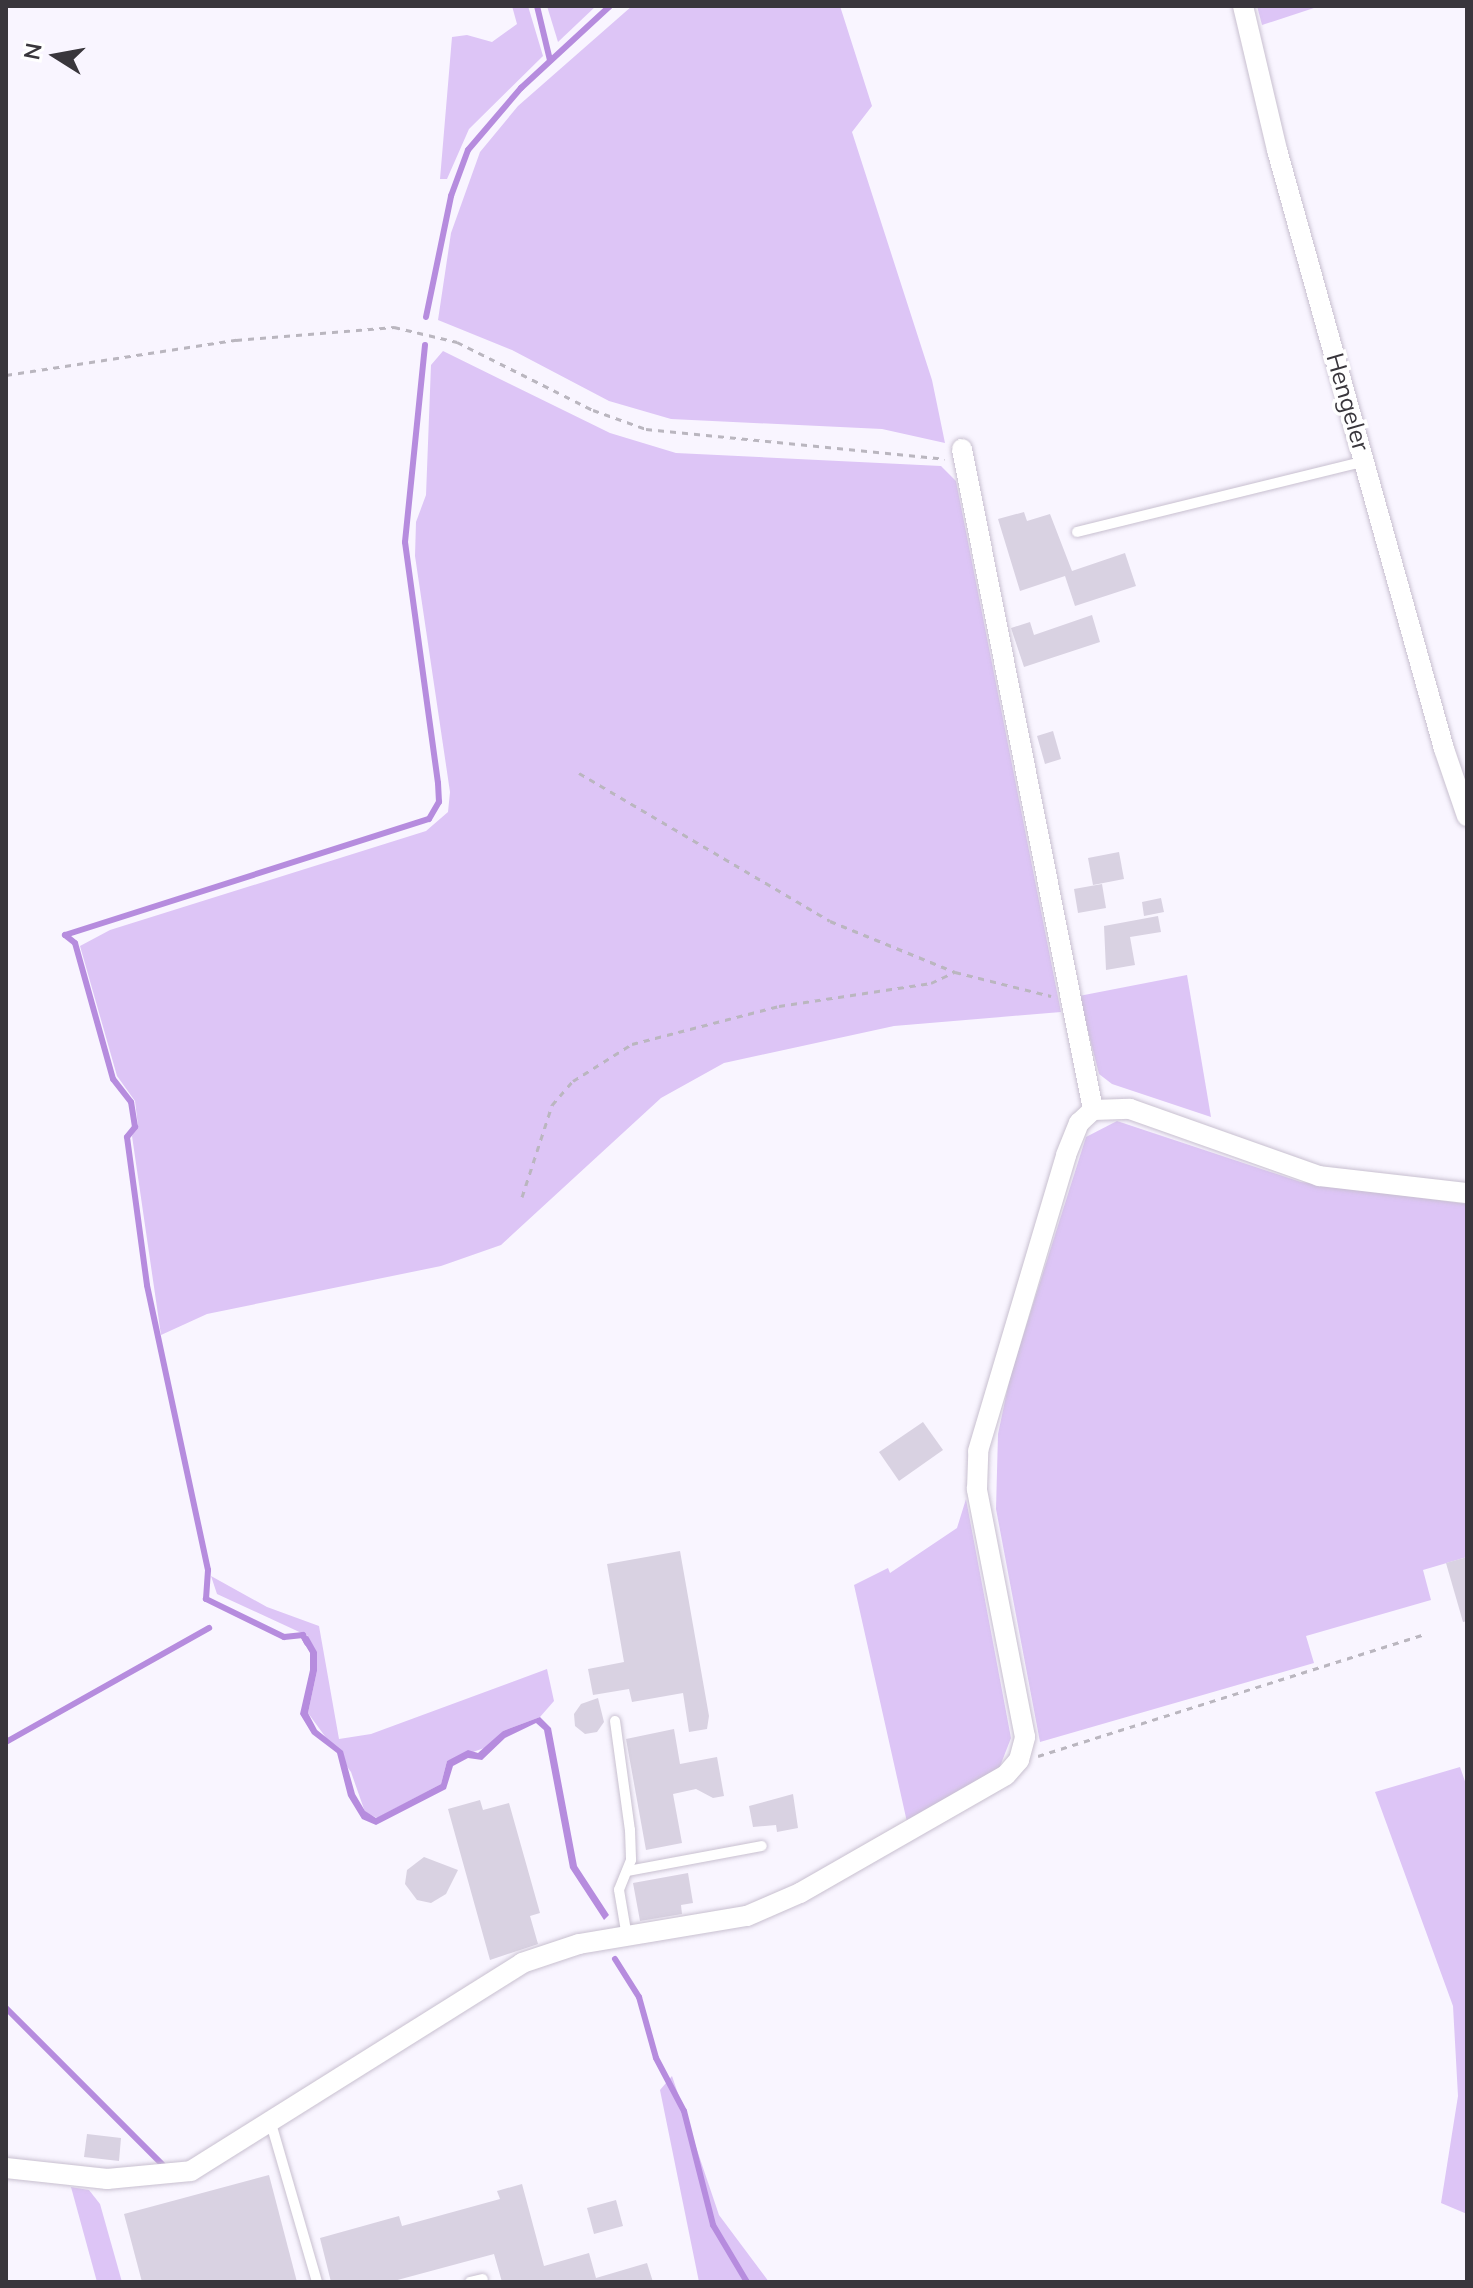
<!DOCTYPE html>
<html>
<head>
<meta charset="utf-8">
<style>
	body { margin:0 }
	#map { position:relative; width:1473px; height:2288px; overflow:hidden; background:#f9f5ff; font-family:Mulish,sans-serif }
	div>[style] { position:absolute }
	[style*='--x'] { left:calc(var(--x)*1px); top:calc(var(--y)*1px); width:calc(var(--w)*1px); rotate:calc(var(--a)*1deg) }
	.green>* { inset:0; background:#ddc5f6 }
	.water>* { inset:0; background:#b68cde }
	.stream>* { height:6px; margin:-3px; padding:0 3px; transform-origin:3px; border-radius:3px; background:#b68cde }
	.building>* { inset:0; background:#d9d2e2 }
	.path>* { height:3px; margin-top:-1.5px; transform-origin:0; background:repeating-linear-gradient(90deg,#bab6bf 0 6px,transparent 0 12px) }
	.roads { filter:drop-shadow(0 0 2px #c8c0d0) drop-shadow(0 0 2px #c8c0d0) }
	.service>* { height:10px; margin:-5px; padding:0 5px; transform-origin:5px; border-radius:5px; background:#fff }
	.minor>* { height:20px; margin:-10px; padding:0 10px; transform-origin:10px; border-radius:10px; background:#fff }
	span { translate:-50% -50%; white-space:nowrap; text-align:center; line-height:1.15; -webkit-text-stroke:7px #fff; paint-order:stroke }
	.street-label { font-size:24px; color:#39363c }
	.frame { position:absolute; inset:0; border:8px solid #39363c; pointer-events:none }
	.north { position:absolute; left:16px; top:16px; width:80px; height:80px; -webkit-text-stroke:6px #fff; paint-order:stroke; rotate:281deg; font-size:22px; font-weight:700; line-height:32px; text-align:center; color:#39363c }
	.north::after { content:''; display:block; margin:auto; width:28px; height:36px; background:#39363c; clip-path:polygon(50% 0,100% 100%,50% 72%,0 100%) }
</style>
</head>
<body>
<div id="map">
	<div class="green">
		<i style="clip-path:polygon(512px 6px,528px 6px,543px 56px,469px 129px,447px 179px,440px 179px,452px 37px,467px 35px,492px 42px,517px 24px)"></i>
		<i style="clip-path:polygon(547px 6px,596px 6px,558px 42px)"></i>
		<i style="clip-path:polygon(632px 6px,840px 6px,872px 106px,852px 132px,932px 380px,945px 443px,882px 429px,671px 419px,609px 401px,512px 350px,438px 320px,451px 233px,480px 152px,518px 106px)"></i>
		<i style="clip-path:polygon(1257px 6px,1320px 6px,1262px 25px)"></i>
		<i style="clip-path:polygon(443px 351px,610px 433px,676px 453px,941px 466px,956px 481px,1061px 1012px,894px 1026px,724px 1063px,661px 1098px,501px 1245px,441px 1266px,207px 1314px,161px 1335px,132px 1136px,138px 1126px,135px 1101px,117px 1076px,80px 946px,110px 930px,426px 831px,448px 812px,450px 792px,415px 556px,416px 522px,426px 495px,431px 365px)"></i>
		<i style="clip-path:polygon(1187px 975px,1211px 1117px,1112px 1084px,1099px 1074px,1079px 996px)"></i>
		<i style="clip-path:polygon(1117px 1121px,1301px 1182px,1467px 1204px,1467px 1557px,1423px 1570px,1431px 1600px,1306px 1636px,1314px 1663px,1040px 1742px,996px 1509px,998px 1434px,1010px 1377px,1086px 1137px)"></i>
		<i style="clip-path:polygon(966px 1499px,1011px 1738px,999px 1769px,907px 1822px,854px 1585px,888px 1568px,890px 1573px,957px 1528px)"></i>
		<i style="clip-path:polygon(211px 1576px,267px 1607px,319px 1626px,339px 1739px,371px 1734px,547px 1669px,554px 1701px,540px 1717px,503px 1731px,493px 1745px,447px 1761px,441px 1784px,377px 1818px,365px 1812px,351px 1772px,308px 1713px,317px 1671px,308px 1636px,217px 1594px)"></i>
		<i style="clip-path:polygon(1460px 1767px,1467px 1787px,1467px 2214px,1441px 2203px,1458px 2096px,1453px 2006px,1375px 1792px)"></i>
		<i style="clip-path:polygon(672px 2076px,719px 2215px,769px 2282px,699px 2282px,660px 2090px)"></i>
		<i style="clip-path:polygon(71px 2187px,89px 2190px,100px 2204px,122px 2282px,97px 2282px)"></i>
	</div>
	<div class="water">
		<i style="clip-path:polygon(308px 1636px,317px 1652px,317px 1671px,308px 1713px,317px 1730px,343px 1751px,355px 1794px,365px 1811px,376px 1818px,441px 1784px,447px 1761px,468px 1750px,478px 1753px,503px 1731px,540px 1717px,551px 1728px,577px 1866px,609px 1915px,604px 1920px,570px 1868px,544px 1730px,536px 1723px,505px 1738px,482px 1760px,468px 1758px,453px 1766px,446px 1789px,376px 1825px,362px 1819px,348px 1796px,337px 1753px,312px 1734px,300px 1714px,310px 1670px,310px 1653px,301px 1638px)"></i>
	</div>
	<div class="stream">
		<i style="--x:537;--y:6;--w:56;--a:76.5"></i>
		<i style="--x:426;--y:317;--w:124;--a:-78.3"></i>
		<i style="--x:451;--y:196;--w:49;--a:-69.7"></i>
		<i style="--x:468;--y:150;--w:82;--a:-49.5"></i>
		<i style="--x:521;--y:88;--w:121;--a:-42.7"></i>
		<i style="--x:307;--y:1643;--w:9;--a:-117"></i>
		<i style="--x:303;--y:1635;--w:19;--a:174"></i>
		<i style="--x:284;--y:1637;--w:87;--a:-154"></i>
		<i style="--x:206;--y:1599;--w:29;--a:-86"></i>
		<i style="--x:208;--y:1570;--w:291;--a:-102.1"></i>
		<i style="--x:147;--y:1285;--w:149;--a:-97.7"></i>
		<i style="--x:127;--y:1137;--w:13;--a:-51"></i>
		<i style="--x:135;--y:1127;--w:25;--a:-99"></i>
		<i style="--x:131;--y:1102;--w:29;--a:-128"></i>
		<i style="--x:113;--y:1079;--w:141;--a:-105.6"></i>
		<i style="--x:75;--y:943;--w:13;--a:-141"></i>
		<i style="--x:65;--y:935;--w:382;--a:-17.7"></i>
		<i style="--x:429;--y:819;--w:20;--a:-60"></i>
		<i style="--x:439;--y:802;--w:19;--a:-93"></i>
		<i style="--x:438;--y:783;--w:243;--a:-97.8"></i>
		<i style="--x:405;--y:542;--w:198;--a:-84.2"></i>
		<i style="--x:6;--y:1742;--w:233;--a:-29.3"></i>
		<i style="--x:615;--y:1959;--w:45;--a:57.7"></i>
		<i style="--x:639;--y:1997;--w:63;--a:74.4"></i>
		<i style="--x:656;--y:2058;--w:60;--a:62.2"></i>
		<i style="--x:684;--y:2111;--w:118;--a:75.7"></i>
		<i style="--x:713;--y:2225;--w:66;--a:59.2"></i>
		<i style="--x:6;--y:2008;--w:221;--a:45"></i>
	</div>
	<div class="building">
		<i style="clip-path:polygon(1024px 512px,1027px 521px,1050px 514px,1072px 571px,1125px 553px,1136px 586px,1075px 606px,1065px 576px,1020px 591px,998px 519px)"></i>
		<i style="clip-path:polygon(1092px 615px,1100px 642px,1024px 667px,1011px 628px,1030px 622px,1034px 635px)"></i>
		<i style="clip-path:polygon(1053px 731px,1061px 759px,1045px 764px,1037px 736px)"></i>
		<i style="clip-path:polygon(1119px 852px,1124px 879px,1093px 885px,1088px 858px)"></i>
		<i style="clip-path:polygon(1102px 884px,1106px 908px,1078px 913px,1074px 889px)"></i>
		<i style="clip-path:polygon(1161px 898px,1164px 912px,1144px 916px,1142px 902px)"></i>
		<i style="clip-path:polygon(1158px 916px,1161px 932px,1130px 937px,1135px 965px,1106px 970px,1104px 926px)"></i>
		<i style="clip-path:polygon(923px 1422px,943px 1450px,899px 1481px,879px 1452px)"></i>
		<i style="clip-path:polygon(680px 1551px,709px 1716px,707px 1729px,689px 1732px,683px 1693px,632px 1702px,629px 1689px,593px 1695px,588px 1669px,624px 1662px,607px 1564px)"></i>
		<i style="clip-path:polygon(1467px 1557px,1467px 1621px,1463px 1622px,1446px 1563px)"></i>
		<i style="clip-path:polygon(598px 1698px,604px 1722px,597px 1732px,585px 1734px,575px 1726px,574px 1714px,581px 1704px)"></i>
		<i style="clip-path:polygon(674px 1729px,680px 1764px,717px 1757px,724px 1796px,713px 1798px,696px 1789px,673px 1794px,682px 1843px,646px 1850px,626px 1739px)"></i>
		<i style="clip-path:polygon(793px 1794px,798px 1828px,777px 1832px,776px 1825px,753px 1827px,749px 1806px)"></i>
		<i style="clip-path:polygon(480px 1800px,483px 1810px,509px 1803px,540px 1913px,530px 1916px,538px 1944px,490px 1960px,448px 1809px)"></i>
		<i style="clip-path:polygon(424px 1857px,458px 1870px,446px 1894px,431px 1903px,417px 1900px,405px 1884px,407px 1870px)"></i>
		<i style="clip-path:polygon(688px 1873px,693px 1903px,681px 1905px,682px 1914px,640px 1921px,633px 1883px)"></i>
		<i style="clip-path:polygon(87px 2134px,121px 2138px,119px 2161px,84px 2157px)"></i>
		<i style="clip-path:polygon(269px 2175px,297px 2282px,142px 2282px,124px 2214px)"></i>
		<i style="clip-path:polygon(522px 2184px,544px 2266px,589px 2253px,596px 2278px,647px 2263px,653px 2282px,502px 2282px,494px 2254px,390px 2282px,331px 2282px,320px 2238px,399px 2216px,402px 2226px,500px 2199px,497px 2191px)"></i>
		<i style="clip-path:polygon(616px 2200px,623px 2226px,594px 2234px,587px 2208px)"></i>
	</div>
	<div class="path">
		<i style="--x:6;--y:375;--w:233;--a:-8.7"></i>
		<i style="--x:236;--y:340;--w:159;--a:-4.7"></i>
		<i style="--x:394;--y:327;--w:65;--a:13.4"></i>
		<i style="--x:457;--y:342;--w:152;--a:26.6"></i>
		<i style="--x:593;--y:410;--w:56;--a:19.7"></i>
		<i style="--x:646;--y:429;--w:300;--a:5.7"></i>
		<i style="--x:579;--y:773;--w:291;--a:30.5"></i>
		<i style="--x:830;--y:921;--w:135;--a:22.2"></i>
		<i style="--x:955;--y:972;--w:99;--a:14"></i>
		<i style="--x:522;--y:1197;--w:97;--a:-71.9"></i>
		<i style="--x:552;--y:1105;--w:32;--a:-49"></i>
		<i style="--x:573;--y:1081;--w:70;--a:-32.1"></i>
		<i style="--x:632;--y:1044;--w:152;--a:-14.5"></i>
		<i style="--x:779;--y:1006;--w:154;--a:-8.6"></i>
		<i style="--x:931;--y:983;--w:26;--a:-25"></i>
		<i style="--x:1038;--y:1756;--w:405;--a:-17.5"></i>
	</div>
	<div class="roads">
		<div class="service">
			<i style="--x:1077;--y:532;--w:297;--a:-13.8"></i>
			<i style="--x:615;--y:1721;--w:110;--a:82.2"></i>
			<i style="--x:630;--y:1830;--w:30;--a:88"></i>
			<i style="--x:631;--y:1860;--w:32;--a:112"></i>
			<i style="--x:619;--y:1890;--w:48;--a:80.3"></i>
			<i style="--x:628;--y:1871;--w:136;--a:-10.6"></i>
			<i style="--x:270;--y:2120;--w:169;--a:73.8"></i>
			<i style="--x:470;--y:2282;--w:13;--a:-13"></i>
		</div>
		<div class="minor">
			<i style="--x:1243;--y:6;--w:148;--a:76.7"></i>
			<i style="--x:1277;--y:150;--w:622;--a:74.42"></i>
			<i style="--x:1444;--y:749;--w:71;--a:71.1"></i>
			<i style="--x:962;--y:449;--w:674;--a:78.79"></i>
			<i style="--x:6;--y:2168;--w:102;--a:6.2"></i>
			<i style="--x:107;--y:2179;--w:84;--a:-5.4"></i>
			<i style="--x:191;--y:2171;--w:391;--a:-32.1"></i>
			<i style="--x:522;--y:1963;--w:60;--a:-18.4"></i>
			<i style="--x:579;--y:1944;--w:170;--a:-9.5"></i>
			<i style="--x:747;--y:1916;--w:58;--a:-23.5"></i>
			<i style="--x:800;--y:1893;--w:237;--a:-29.8"></i>
			<i style="--x:1006;--y:1775;--w:20;--a:-49"></i>
			<i style="--x:1019;--y:1760;--w:24;--a:-75"></i>
			<i style="--x:1025;--y:1737;--w:253;--a:-101"></i>
			<i style="--x:977;--y:1489;--w:38;--a:-88"></i>
			<i style="--x:978;--y:1451;--w:309;--a:-73.4"></i>
			<i style="--x:1066;--y:1155;--w:35;--a:-68"></i>
			<i style="--x:1079;--y:1123;--w:19;--a:-43"></i>
			<i style="--x:1093;--y:1110;--w:37;--a:-2"></i>
			<i style="--x:1130;--y:1109;--w:201;--a:19.5"></i>
			<i style="--x:1319;--y:1176;--w:149;--a:6.6"></i>
		</div>
	</div>
	<div class="street-label">
		<span style="left:1348px;top:402px;rotate:74deg">Hengeler</span>
	</div>
	<div class="frame"></div>
	<div class="north">N</div>
</div>
</body>
</html>
